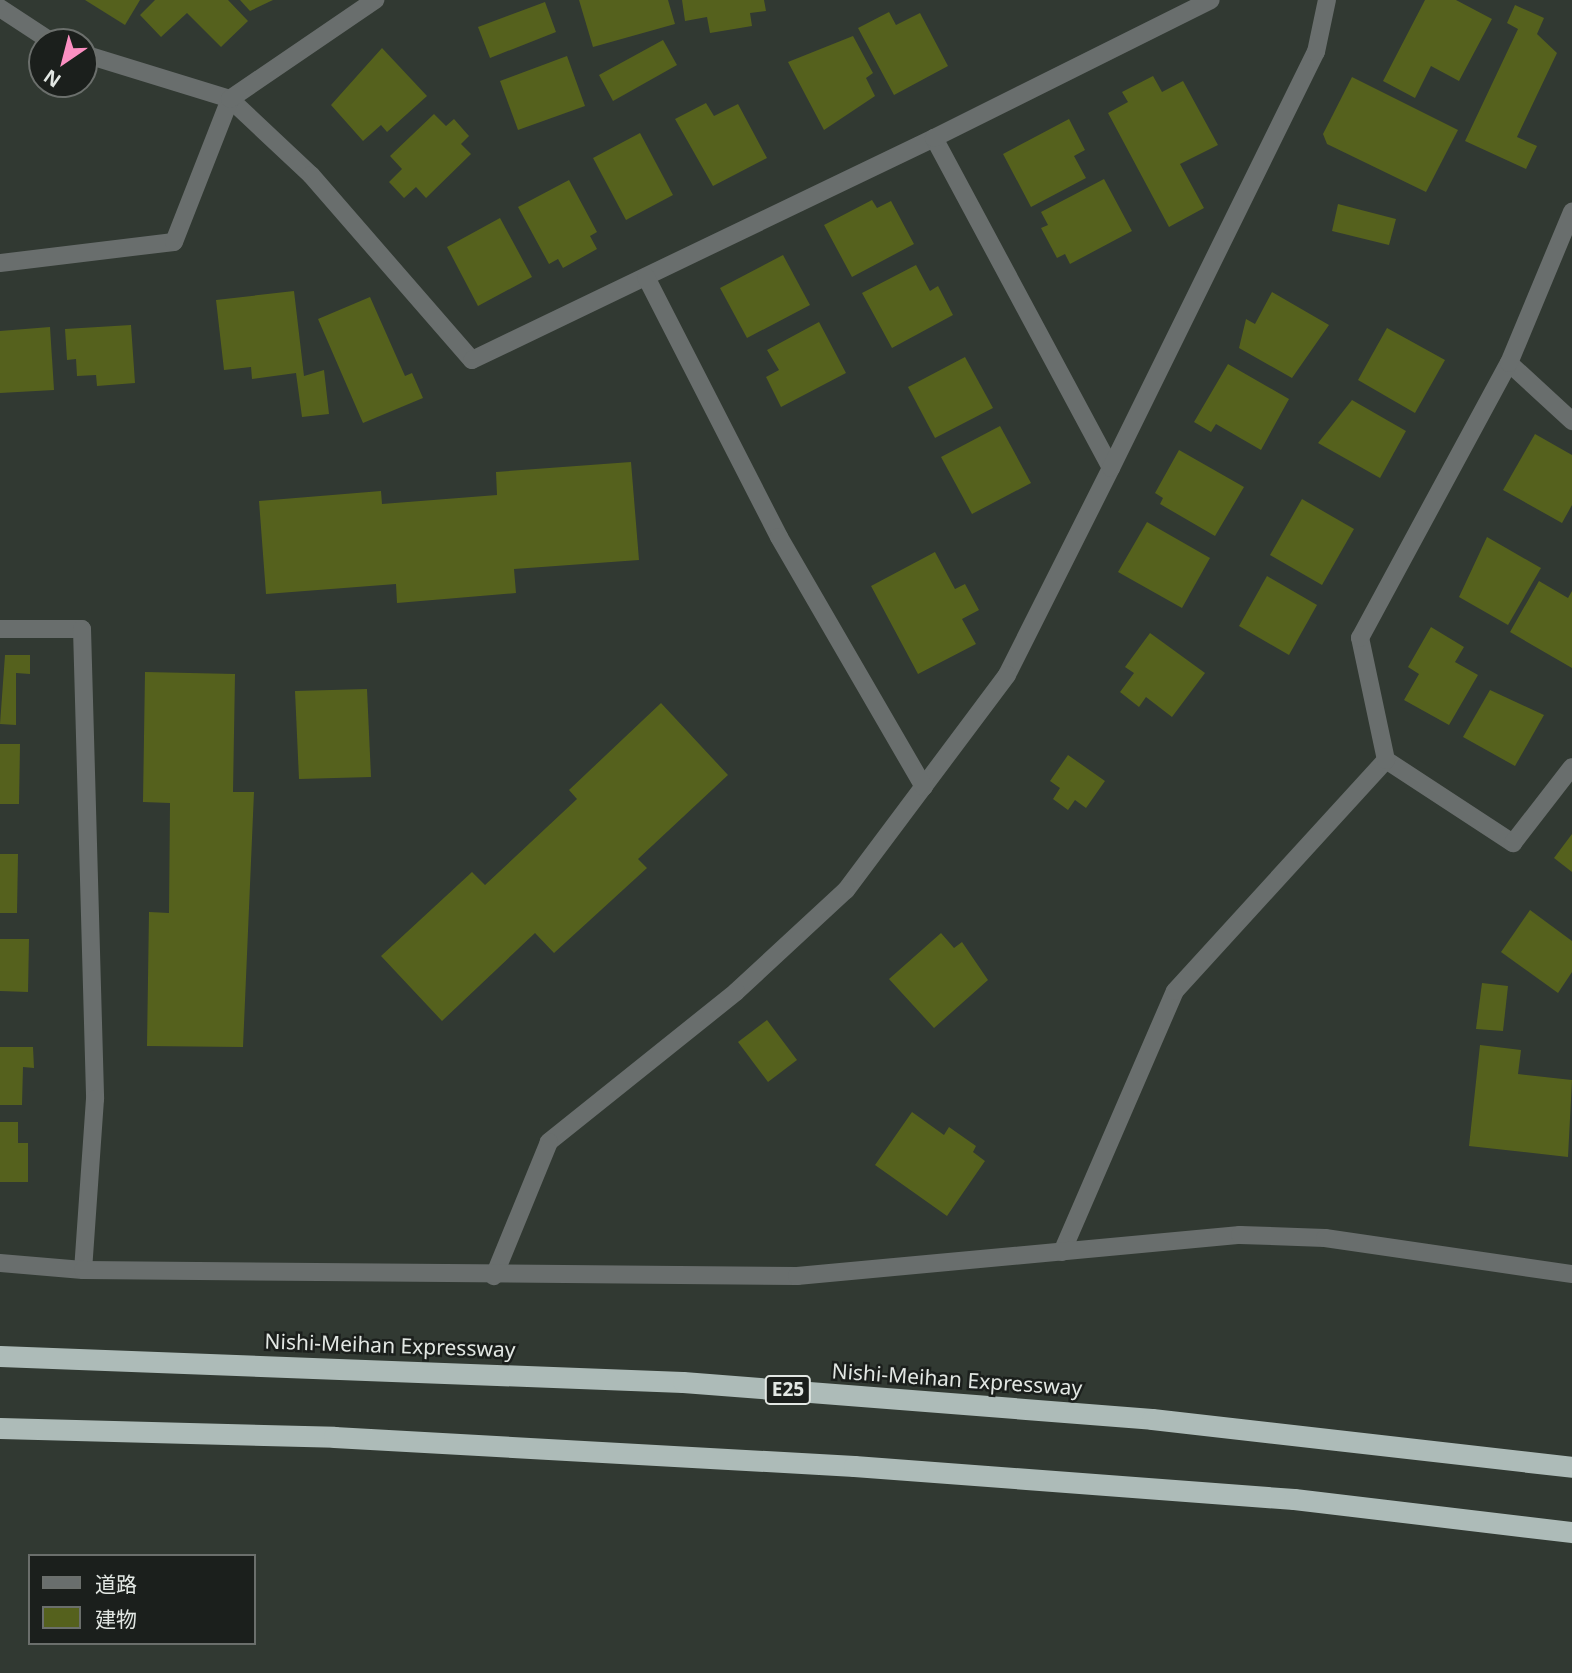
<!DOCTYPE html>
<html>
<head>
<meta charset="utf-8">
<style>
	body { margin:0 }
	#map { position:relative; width:1572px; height:1673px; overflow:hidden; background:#313932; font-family:"Noto Sans","Noto Sans JP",sans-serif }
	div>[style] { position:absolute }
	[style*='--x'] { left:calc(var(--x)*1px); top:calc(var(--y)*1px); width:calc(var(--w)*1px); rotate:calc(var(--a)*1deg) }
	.building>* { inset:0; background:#55611d }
	.street>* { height:18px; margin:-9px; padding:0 9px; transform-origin:9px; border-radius:9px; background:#696e6d }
	.highway>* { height:21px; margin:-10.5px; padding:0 10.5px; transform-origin:10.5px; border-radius:10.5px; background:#adbbb8 }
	span { translate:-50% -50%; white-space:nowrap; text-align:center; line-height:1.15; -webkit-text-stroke:5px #1b1f1c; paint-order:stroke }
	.shield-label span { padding:2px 5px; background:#1b1f1c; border:2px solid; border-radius:5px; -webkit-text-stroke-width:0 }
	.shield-label { font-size:19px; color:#e2e7e3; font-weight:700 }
	.street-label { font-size:21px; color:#e2e7e3 }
	.legend { position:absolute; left:28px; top:1554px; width:228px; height:91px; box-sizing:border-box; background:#1b1f1c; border:2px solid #6b6f6c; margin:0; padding:9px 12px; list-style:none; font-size:21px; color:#e2e7e3 }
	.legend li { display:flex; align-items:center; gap:14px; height:35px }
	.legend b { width:35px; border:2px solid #6b6f6c }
	.north { position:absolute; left:28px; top:28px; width:70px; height:70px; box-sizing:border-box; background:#1b1f1c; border:2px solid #6b6f6c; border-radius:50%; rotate:215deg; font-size:19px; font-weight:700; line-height:28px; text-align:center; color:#e2e7e3 }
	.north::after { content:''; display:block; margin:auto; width:24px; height:32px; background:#fc8fc2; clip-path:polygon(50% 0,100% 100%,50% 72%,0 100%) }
</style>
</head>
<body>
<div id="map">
	<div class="building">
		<i style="clip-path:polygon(85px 0,140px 0,125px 25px)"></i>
		<i style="clip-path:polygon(155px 0,228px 0,248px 21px,221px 47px,187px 13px,161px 37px,140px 15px)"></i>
		<i style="clip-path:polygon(240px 0,273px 0,250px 11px)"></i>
		<i style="clip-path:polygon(579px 0,668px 0,675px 24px,593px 47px)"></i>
		<i style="clip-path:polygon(682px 0,764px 0,766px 11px,750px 13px,752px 26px,710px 33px,707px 17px,685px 21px)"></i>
		<i style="clip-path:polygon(1425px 0,1456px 0,1492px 19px,1459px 81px,1431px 66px,1415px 98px,1383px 81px)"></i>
		<i style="clip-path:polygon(545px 2px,556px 32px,490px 58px,478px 27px)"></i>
		<i style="clip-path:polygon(1515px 5px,1544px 18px,1537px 34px,1557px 53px,1517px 137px,1537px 146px,1526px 169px,1465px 141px,1518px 29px,1507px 23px)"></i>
		<i style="clip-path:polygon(889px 12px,896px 25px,920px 13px,948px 66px,894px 95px,858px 28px)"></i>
		<i style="clip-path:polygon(853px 36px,873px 73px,866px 78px,875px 96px,824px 130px,788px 62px)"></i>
		<i style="clip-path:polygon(663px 40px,677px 65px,613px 101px,599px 75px)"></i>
		<i style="clip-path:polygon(382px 48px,427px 96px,387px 132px,381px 125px,363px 141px,331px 105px)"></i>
		<i style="clip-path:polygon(567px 56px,585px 106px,518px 130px,500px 81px)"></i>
		<i style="clip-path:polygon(1153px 76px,1162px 92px,1183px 81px,1218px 145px,1180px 164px,1204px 208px,1169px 227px,1108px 113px,1128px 102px,1122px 92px)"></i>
		<i style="clip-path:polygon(1352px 77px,1458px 130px,1426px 192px,1327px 144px,1323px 134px)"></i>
		<i style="clip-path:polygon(706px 103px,714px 116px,738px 104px,767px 158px,713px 186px,675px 119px)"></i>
		<i style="clip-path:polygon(434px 114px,446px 126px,454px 119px,469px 136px,461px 144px,471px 154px,426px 198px,416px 187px,404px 198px,389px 182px,402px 169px,390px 156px)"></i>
		<i style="clip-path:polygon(1069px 119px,1085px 150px,1074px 156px,1086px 178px,1031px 207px,1003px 154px)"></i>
		<i style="clip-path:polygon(640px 133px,673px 195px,626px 220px,593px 158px)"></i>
		<i style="clip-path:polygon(1104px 179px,1132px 231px,1070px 264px,1065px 254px,1057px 258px,1041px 228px,1048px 225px,1041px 212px)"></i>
		<i style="clip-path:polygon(569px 180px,597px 232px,590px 236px,597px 249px,563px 268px,558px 259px,549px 264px,518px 207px)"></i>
		<i style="clip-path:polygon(872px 200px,877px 208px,891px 201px,914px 244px,852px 277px,824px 225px)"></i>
		<i style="clip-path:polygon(1338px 204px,1396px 219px,1389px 245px,1332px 231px)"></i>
		<i style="clip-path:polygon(500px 218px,532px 277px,478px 306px,447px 247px)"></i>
		<i style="clip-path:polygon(783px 255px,810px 305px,747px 338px,720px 288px)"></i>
		<i style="clip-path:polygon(916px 265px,930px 291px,938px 286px,953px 315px,892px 348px,862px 293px)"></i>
		<i style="clip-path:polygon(294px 291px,304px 376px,324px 370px,329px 414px,302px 417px,296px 373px,252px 379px,251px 367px,224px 370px,216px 300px)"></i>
		<i style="clip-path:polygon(1272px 292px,1329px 325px,1292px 378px,1239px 348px,1246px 319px,1255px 324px)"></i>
		<i style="clip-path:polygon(370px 297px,405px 376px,412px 373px,423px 398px,363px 423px,318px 319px)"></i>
		<i style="clip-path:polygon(819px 322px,846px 373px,781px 407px,766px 377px,779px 370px,767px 350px)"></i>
		<i style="clip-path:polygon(131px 325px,135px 383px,97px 386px,96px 375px,77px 376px,76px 359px,67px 360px,65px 329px)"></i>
		<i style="clip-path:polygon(50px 327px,54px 390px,0 393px,0 331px)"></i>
		<i style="clip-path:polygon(1387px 328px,1445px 360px,1415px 413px,1358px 380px)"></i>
		<i style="clip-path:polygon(965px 357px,993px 408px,935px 438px,908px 387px)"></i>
		<i style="clip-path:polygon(1228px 364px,1289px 399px,1261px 450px,1216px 424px,1211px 432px,1194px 422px)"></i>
		<i style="clip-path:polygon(1352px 400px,1406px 431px,1380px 478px,1318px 443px)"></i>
		<i style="clip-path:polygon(1000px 426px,1031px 483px,972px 514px,941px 457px)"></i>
		<i style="clip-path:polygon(1535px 434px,1572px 455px,1572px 505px,1562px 523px,1503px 490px)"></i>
		<i style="clip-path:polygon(1179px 450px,1244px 487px,1215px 536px,1160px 504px,1163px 498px,1155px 493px)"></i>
		<i style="clip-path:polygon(631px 462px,639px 560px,514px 569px,516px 593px,397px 603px,396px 584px,266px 594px,259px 501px,381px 491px,382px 504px,497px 495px,496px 472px)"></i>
		<i style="clip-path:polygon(1302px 499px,1354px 529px,1322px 585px,1270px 555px)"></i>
		<i style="clip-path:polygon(1147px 522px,1210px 558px,1182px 608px,1118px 572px)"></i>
		<i style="clip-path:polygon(1487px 537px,1541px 568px,1508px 625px,1459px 597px)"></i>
		<i style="clip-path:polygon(935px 552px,955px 589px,965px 584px,979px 610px,962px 619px,976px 644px,918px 674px,871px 586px)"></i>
		<i style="clip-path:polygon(1267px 576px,1317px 605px,1289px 655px,1239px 626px)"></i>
		<i style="clip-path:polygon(1539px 581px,1568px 598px,1572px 591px,1572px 668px,1510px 632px)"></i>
		<i style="clip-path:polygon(1431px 627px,1464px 647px,1455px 662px,1478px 675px,1449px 725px,1404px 700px,1419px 674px,1408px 667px)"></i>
		<i style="clip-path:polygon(1150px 633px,1205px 673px,1172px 717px,1146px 697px,1139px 707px,1120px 692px,1134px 673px,1125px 667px)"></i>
		<i style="clip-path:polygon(5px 655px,30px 655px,30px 674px,16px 673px,16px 725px,0 724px)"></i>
		<i style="clip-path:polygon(145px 672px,235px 674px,233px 792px,254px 792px,243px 1047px,147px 1046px,149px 912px,169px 913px,170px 803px,143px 802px)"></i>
		<i style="clip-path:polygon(367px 689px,371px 777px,299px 779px,295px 691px)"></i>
		<i style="clip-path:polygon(1490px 690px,1544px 715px,1515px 766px,1463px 737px)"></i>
		<i style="clip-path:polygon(661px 703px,728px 775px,638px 859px,647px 868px,554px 953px,535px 933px,442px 1021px,381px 956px,472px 872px,485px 885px,577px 799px,569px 790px)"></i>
		<i style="clip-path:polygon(0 744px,20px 744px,19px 804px,0 804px)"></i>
		<i style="clip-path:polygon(1068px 755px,1105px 781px,1086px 808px,1075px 800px,1068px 810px,1053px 799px,1060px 788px,1050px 781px)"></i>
		<i style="clip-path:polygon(1572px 834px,1572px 872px,1554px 858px)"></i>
		<i style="clip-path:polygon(0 854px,18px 854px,17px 913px,0 913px)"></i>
		<i style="clip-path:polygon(1530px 910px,1572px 941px,1572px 972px,1558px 993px,1501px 952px)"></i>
		<i style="clip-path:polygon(941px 933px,954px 948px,962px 942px,988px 980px,934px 1028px,889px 979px)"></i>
		<i style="clip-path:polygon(0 939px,29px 939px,28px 992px,0 991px)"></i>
		<i style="clip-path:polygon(1482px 983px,1508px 986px,1503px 1031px,1476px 1029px)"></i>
		<i style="clip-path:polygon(767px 1020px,797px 1060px,768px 1082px,738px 1042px)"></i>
		<i style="clip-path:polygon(1480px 1045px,1521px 1050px,1518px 1074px,1572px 1080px,1568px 1157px,1469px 1146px)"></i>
		<i style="clip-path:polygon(0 1047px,33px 1047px,34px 1068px,23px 1067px,22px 1105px,0 1105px)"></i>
		<i style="clip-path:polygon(912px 1112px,944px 1135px,949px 1127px,976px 1146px,973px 1152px,985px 1161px,947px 1216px,875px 1165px)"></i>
		<i style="clip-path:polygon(0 1122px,18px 1122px,18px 1143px,28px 1143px,28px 1182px,0 1182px)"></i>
	</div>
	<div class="street">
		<i style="--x:0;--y:8;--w:62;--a:33.2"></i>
		<i style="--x:84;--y:54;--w:153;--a:17.1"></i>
		<i style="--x:230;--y:99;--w:111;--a:43.2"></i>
		<i style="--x:311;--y:175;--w:245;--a:49"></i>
		<i style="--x:472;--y:360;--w:513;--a:-25.67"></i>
		<i style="--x:934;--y:138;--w:374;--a:61.8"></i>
		<i style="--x:1111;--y:468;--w:232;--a:116.7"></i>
		<i style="--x:1007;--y:675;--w:269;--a:126.8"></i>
		<i style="--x:846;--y:890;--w:150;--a:137.2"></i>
		<i style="--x:736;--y:992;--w:240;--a:141.3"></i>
		<i style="--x:549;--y:1142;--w:145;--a:112.3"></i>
		<i style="--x:934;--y:138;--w:309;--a:-26.5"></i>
		<i style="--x:0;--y:263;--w:175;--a:-6.9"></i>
		<i style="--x:174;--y:242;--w:154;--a:-68.6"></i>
		<i style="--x:230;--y:99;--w:176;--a:-34.3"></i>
		<i style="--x:646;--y:277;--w:292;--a:62.9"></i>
		<i style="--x:779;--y:537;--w:289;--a:59.9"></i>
		<i style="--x:1509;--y:363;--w:86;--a:42.6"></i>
		<i style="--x:1111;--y:468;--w:464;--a:-63.8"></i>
		<i style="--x:1316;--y:52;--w:53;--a:-78.1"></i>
		<i style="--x:0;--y:629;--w:82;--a:0"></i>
		<i style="--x:82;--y:629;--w:470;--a:88.4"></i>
		<i style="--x:95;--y:1099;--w:171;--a:94"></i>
		<i style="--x:1386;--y:760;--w:152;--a:33.2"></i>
		<i style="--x:1513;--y:843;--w:96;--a:-52.2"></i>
		<i style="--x:1062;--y:1252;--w:284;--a:-66.6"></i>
		<i style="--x:1175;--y:991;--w:313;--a:-47.6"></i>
		<i style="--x:1386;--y:760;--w:125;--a:-102"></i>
		<i style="--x:1360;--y:638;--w:313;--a:-61.6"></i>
		<i style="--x:1509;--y:363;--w:164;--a:-67.4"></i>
		<i style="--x:0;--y:1263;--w:83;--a:4.8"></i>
		<i style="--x:83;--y:1270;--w:714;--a:0.48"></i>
		<i style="--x:797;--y:1276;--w:445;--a:-5.3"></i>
		<i style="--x:1240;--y:1235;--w:85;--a:2"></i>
		<i style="--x:1325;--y:1238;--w:250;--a:8.3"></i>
	</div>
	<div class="highway">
		<i style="--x:0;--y:1356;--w:683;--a:2.18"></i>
		<i style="--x:683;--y:1382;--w:470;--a:4.5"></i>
		<i style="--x:1152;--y:1419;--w:423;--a:6.5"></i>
		<i style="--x:0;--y:1428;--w:334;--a:1.5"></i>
		<i style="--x:334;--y:1437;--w:521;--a:3.19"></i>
		<i style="--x:854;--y:1466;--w:441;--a:4.3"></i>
		<i style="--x:1294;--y:1499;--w:280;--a:6.8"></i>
	</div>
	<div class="shield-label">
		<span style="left:788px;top:1390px">E25</span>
	</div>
	<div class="street-label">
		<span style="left:390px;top:1345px;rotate:2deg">Nishi-Meihan Expressway</span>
		<span style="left:957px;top:1379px;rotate:4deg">Nishi-Meihan Expressway</span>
	</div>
	<ul class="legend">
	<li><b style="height:9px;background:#696e6d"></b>道路</li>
	<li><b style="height:19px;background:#55611d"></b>建物</li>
	</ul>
	<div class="north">N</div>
</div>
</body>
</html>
